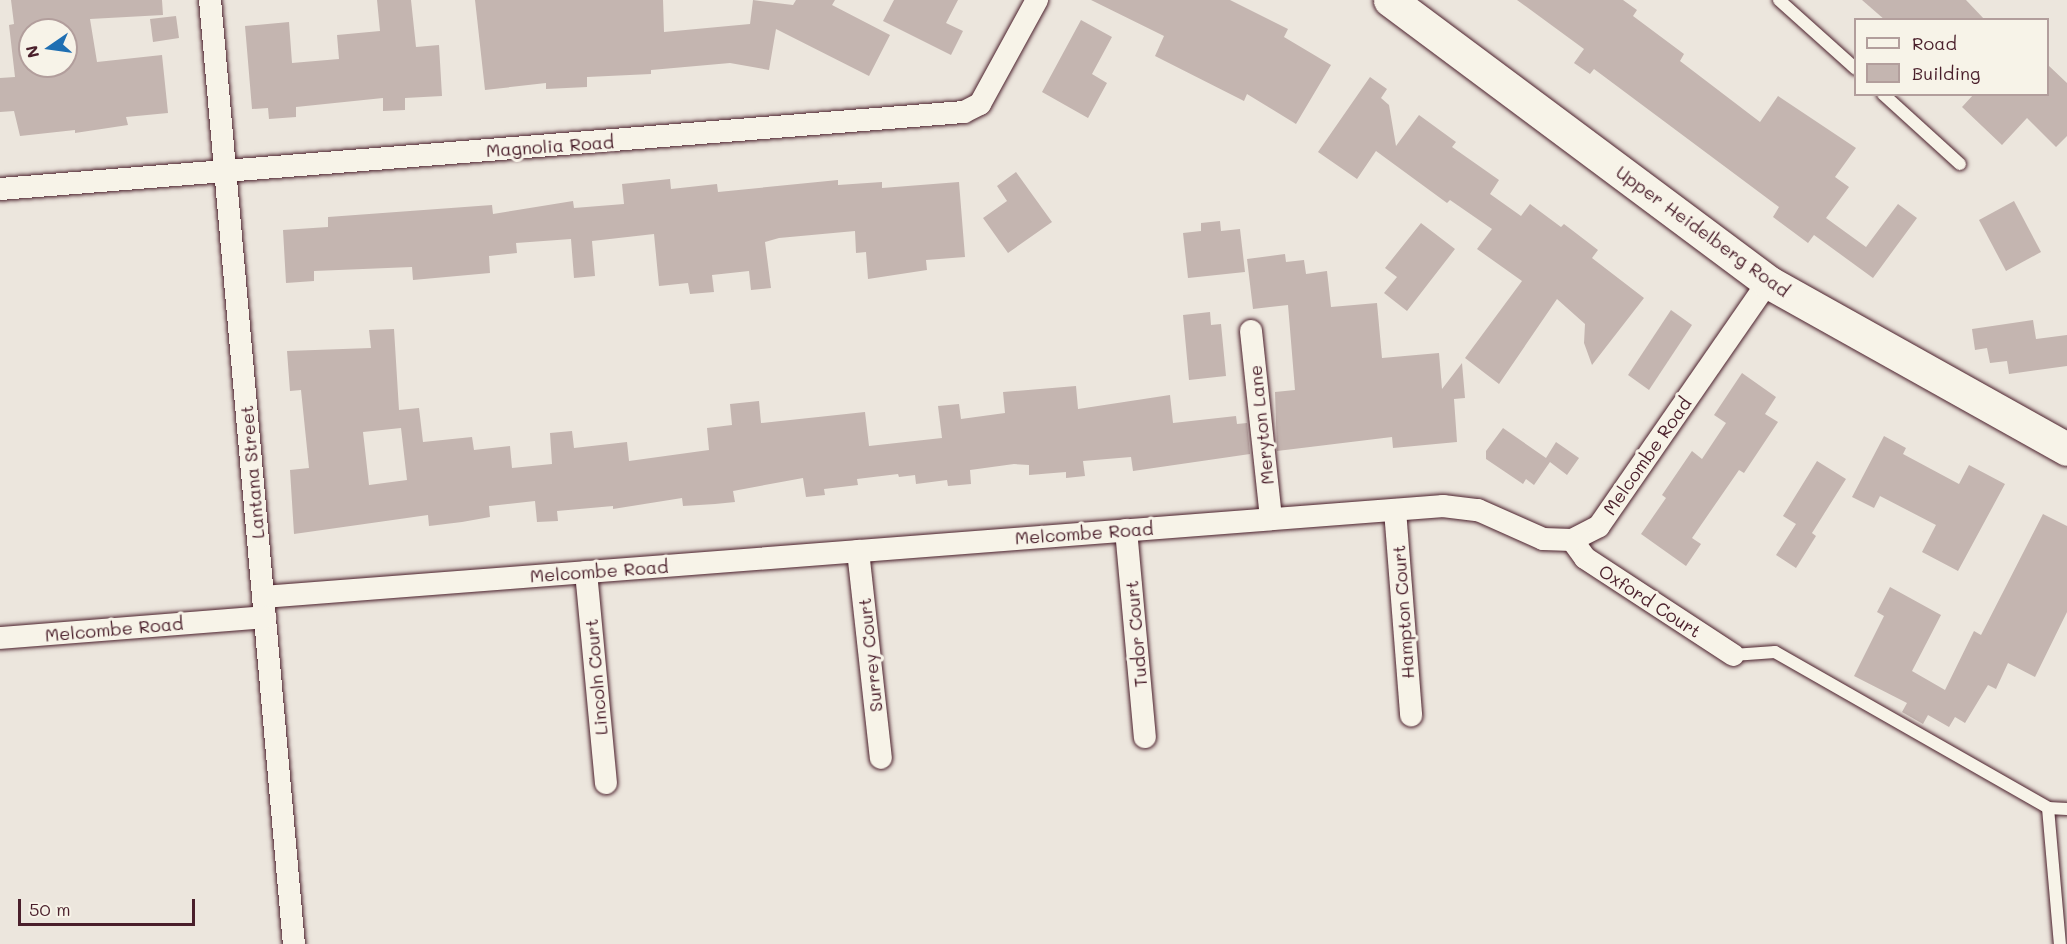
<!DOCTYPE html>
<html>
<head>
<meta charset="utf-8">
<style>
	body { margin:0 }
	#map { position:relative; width:2067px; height:944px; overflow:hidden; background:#ece6dd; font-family:Mali,sans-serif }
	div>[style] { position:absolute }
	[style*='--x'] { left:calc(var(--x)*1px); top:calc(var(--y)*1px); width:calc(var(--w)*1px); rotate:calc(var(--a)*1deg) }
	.building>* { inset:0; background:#c4b5b0 }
	.roads { filter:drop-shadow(0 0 2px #4a1f2b) drop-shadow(0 0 2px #4a1f2b) }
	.service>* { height:12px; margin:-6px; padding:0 6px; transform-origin:6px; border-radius:6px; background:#f7f3e8 }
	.minor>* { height:22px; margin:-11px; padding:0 11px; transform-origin:11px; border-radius:11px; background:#f7f3e8 }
	.secondary>* { height:33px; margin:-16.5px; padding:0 16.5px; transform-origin:16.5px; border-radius:16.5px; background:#f7f3e8 }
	span { translate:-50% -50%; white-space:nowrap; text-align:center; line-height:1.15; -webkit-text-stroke:6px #f7f3e8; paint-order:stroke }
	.street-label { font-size:18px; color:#4a1f2b }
	.legend { position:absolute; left:1854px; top:18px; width:195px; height:78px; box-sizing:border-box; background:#f7f3e8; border:2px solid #b29e9c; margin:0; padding:8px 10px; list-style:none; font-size:18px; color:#4a1f2b }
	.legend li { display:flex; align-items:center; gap:12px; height:30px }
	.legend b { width:30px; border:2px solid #b29e9c }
	.north { position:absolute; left:18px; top:18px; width:60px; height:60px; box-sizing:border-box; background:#f7f3e8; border:2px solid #b29e9c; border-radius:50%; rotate:257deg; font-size:16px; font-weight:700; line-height:24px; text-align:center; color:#4a1f2b }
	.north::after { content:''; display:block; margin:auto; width:21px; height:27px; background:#1f6fb2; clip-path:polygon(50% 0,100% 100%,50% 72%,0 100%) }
	.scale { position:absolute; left:18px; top:899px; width:177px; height:27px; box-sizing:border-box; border:3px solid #4a1f2b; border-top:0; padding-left:8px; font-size:18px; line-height:21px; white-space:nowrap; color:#4a1f2b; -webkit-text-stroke:4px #f7f3e8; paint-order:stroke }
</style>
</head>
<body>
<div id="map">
	<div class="building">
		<i style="clip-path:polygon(evenodd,11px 0,162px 0,163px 15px,90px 19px,97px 62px,162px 55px,168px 113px,126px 117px,128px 125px,75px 133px,75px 130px,20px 136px,14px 111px,0 112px,0 78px,15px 77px,9px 25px,14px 24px,11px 0,30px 30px,66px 30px,66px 66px,30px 66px,30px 30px)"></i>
		<i style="clip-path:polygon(377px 0,411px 0,416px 47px,439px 45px,442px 96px,405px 98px,405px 110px,383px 111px,383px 98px,296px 107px,296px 117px,269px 119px,268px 108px,252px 109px,245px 26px,289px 22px,292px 63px,339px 59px,337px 35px,380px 31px)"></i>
		<i style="clip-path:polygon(475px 0,663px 0,664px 32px,750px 24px,753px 0,793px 5px,796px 0,835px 0,832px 5px,890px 35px,869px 76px,776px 29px,769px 70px,730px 63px,651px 70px,651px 74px,587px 77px,587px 87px,546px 89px,546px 83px,485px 90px)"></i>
		<i style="clip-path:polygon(894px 0,958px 0,946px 23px,963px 31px,951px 55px,883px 21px)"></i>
		<i style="clip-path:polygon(1091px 0,1230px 0,1288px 29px,1284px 37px,1331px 65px,1296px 124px,1247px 94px,1244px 101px,1155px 56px,1164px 36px)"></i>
		<i style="clip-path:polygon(1517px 0,1623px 0,1637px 10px,1633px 16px,1684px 54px,1680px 61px,1760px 122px,1778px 96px,1856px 148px,1835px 177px,1849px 187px,1826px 218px,1866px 247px,1898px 204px,1917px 218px,1873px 278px,1814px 235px,1808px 243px,1773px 217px,1779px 207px,1594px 69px,1590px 74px,1574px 63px,1584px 49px)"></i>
		<i style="clip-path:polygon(1862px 0,1966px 0,1985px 20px,1885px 20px)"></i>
		<i style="clip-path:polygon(176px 16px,179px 38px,153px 42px,150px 19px)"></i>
		<i style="clip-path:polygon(1081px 20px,1112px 37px,1092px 74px,1107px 83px,1088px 118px,1042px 92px)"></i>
		<i style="clip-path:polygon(2048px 65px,2067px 83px,2067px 136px,2056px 147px,2027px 118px,2002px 145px,1962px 107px,1974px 94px,2048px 94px)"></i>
		<i style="clip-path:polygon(1370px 77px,1387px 89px,1381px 98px,1389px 105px,1396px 146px,1419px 115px,1456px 142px,1452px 147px,1499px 180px,1490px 194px,1521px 216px,1530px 204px,1561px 227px,1564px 224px,1598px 250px,1592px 258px,1644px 298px,1592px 365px,1584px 343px,1585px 324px,1557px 299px,1499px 384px,1465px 358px,1522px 281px,1477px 249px,1492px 229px,1450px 200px,1447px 203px,1376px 151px,1357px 179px,1318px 152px)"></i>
		<i style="clip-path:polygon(1016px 172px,1052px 222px,1008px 253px,983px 218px,1007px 201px,997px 186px)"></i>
		<i style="clip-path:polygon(670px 179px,671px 189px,717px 184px,718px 192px,838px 180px,838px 185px,882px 182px,882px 188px,959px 182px,965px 257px,926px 260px,927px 270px,868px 279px,866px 252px,856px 253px,855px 231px,779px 238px,765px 242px,771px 288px,751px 290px,749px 271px,712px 275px,714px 292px,690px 294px,688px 283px,659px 286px,654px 234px,592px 241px,595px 276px,574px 278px,571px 239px,516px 243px,517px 253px,489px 256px,490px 273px,413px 280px,412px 267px,314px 271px,314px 281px,286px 283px,283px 230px,328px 227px,328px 217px,492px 205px,493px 214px,573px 201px,574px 208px,624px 204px,622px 184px)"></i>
		<i style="clip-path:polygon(2014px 201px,2041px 252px,2006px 271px,1979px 220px)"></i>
		<i style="clip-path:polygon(1220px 221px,1221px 231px,1240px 229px,1245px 272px,1188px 278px,1183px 233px,1201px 231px,1201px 223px)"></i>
		<i style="clip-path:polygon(1421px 223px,1455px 249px,1407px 311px,1384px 293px,1397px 277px,1385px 268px)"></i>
		<i style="clip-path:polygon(1285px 254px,1286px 262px,1304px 260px,1306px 274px,1327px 271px,1331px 307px,1377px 303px,1382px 358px,1439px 353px,1442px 389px,1462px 363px,1465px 398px,1454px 399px,1457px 442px,1393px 448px,1392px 437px,1277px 451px,1275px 392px,1295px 390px,1288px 305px,1253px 309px,1247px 259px)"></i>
		<i style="clip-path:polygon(1671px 310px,1692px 325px,1649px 390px,1628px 375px)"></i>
		<i style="clip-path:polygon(1210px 312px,1211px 325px,1221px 324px,1226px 376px,1189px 380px,1183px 315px)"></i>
		<i style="clip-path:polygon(2033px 320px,2036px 339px,2067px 335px,2067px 366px,2009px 374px,2007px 361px,1990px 363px,1987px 348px,1975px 350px,1972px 329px)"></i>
		<i style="clip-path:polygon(evenodd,394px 329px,399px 410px,419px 408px,423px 442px,472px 437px,474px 450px,510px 446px,512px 468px,552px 464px,550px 433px,572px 431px,574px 448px,627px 442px,629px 461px,709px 450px,707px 428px,732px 425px,730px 404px,759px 401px,761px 423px,865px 412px,869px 446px,942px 438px,938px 406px,959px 404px,961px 419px,1005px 413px,1003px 392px,1076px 386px,1078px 409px,1170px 395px,1173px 423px,1236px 416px,1237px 424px,1247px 423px,1250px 454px,1133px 471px,1131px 457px,1083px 461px,1085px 476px,1066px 478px,1066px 472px,1029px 475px,1029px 465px,1014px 464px,970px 470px,971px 484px,948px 486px,947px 480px,916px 484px,915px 475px,899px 477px,898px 474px,857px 479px,858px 485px,824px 489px,825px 495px,806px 497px,803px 478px,733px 491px,735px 502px,715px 504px,683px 506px,682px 498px,613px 509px,613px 506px,557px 511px,558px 521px,537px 522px,535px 501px,489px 506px,490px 517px,462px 522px,429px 526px,428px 515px,294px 534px,290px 470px,309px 468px,301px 390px,290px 391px,287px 351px,371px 348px,369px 330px,394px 329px,401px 428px,407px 480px,369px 485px,363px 432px,401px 428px)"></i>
		<i style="clip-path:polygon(1742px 373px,1776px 397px,1765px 414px,1778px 422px,1744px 473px,1739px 470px,1692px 538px,1701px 544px,1686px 566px,1641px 534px,1666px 498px,1662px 495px,1692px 451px,1702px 459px,1726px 423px,1714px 415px)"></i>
		<i style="clip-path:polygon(1503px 428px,1546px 458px,1556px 442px,1579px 458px,1567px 475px,1550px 462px,1534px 485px,1526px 479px,1523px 484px,1486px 459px,1486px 451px)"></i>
		<i style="clip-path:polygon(1884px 436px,1906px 448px,1903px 454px,1959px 484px,1969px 465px,2005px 484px,1958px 571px,1922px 552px,1936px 525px,1880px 496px,1874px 508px,1852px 497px)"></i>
		<i style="clip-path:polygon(1817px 461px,1846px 479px,1812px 533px,1816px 536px,1796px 568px,1776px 555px,1796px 524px,1783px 516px)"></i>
		<i style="clip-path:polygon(2043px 514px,2067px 526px,2067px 612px,2035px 677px,2008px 663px,1996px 689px,1988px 685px,1965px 723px,1955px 717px,1949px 727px,1928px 715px,1923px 724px,1902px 712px,1907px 703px,1854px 676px,1884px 616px,1877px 612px,1890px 587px,1941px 615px,1912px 671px,1945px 690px,1974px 631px,1981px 635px)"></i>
	</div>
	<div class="roads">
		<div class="service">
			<i style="--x:1779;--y:0;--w:103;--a:41.9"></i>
			<i style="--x:1883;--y:94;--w:104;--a:42.3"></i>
			<i style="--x:1733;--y:655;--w:42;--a:-4.1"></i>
			<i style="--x:1775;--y:652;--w:314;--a:29.7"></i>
			<i style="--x:2048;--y:808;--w:137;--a:85"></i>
			<i style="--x:2048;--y:808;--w:19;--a:3"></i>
		</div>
		<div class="minor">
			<i style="--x:210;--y:0;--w:948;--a:84.92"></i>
			<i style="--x:0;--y:189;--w:967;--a:-4.57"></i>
			<i style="--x:964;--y:112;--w:18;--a:-27"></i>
			<i style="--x:980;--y:104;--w:119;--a:-61.3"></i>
			<i style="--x:1251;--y:331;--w:189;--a:83.9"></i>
			<i style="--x:1395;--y:510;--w:206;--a:85.5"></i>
			<i style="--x:1126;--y:530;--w:208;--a:84.8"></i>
			<i style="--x:1572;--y:540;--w:22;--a:54"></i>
			<i style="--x:1585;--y:558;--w:177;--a:33.2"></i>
			<i style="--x:858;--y:551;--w:208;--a:83.7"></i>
			<i style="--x:586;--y:572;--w:212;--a:84.6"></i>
			<i style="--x:263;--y:597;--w:1184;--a:-4.41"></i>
			<i style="--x:1443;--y:506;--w:35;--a:7"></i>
			<i style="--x:1478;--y:510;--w:71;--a:24"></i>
			<i style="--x:1543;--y:539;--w:29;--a:2"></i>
			<i style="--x:1572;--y:540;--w:30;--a:-27"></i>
			<i style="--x:1599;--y:526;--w:297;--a:-55.3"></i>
			<i style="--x:0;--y:638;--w:266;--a:-4.5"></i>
		</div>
		<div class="secondary">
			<i style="--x:1390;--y:0;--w:472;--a:36.7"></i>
			<i style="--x:1768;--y:282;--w:342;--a:29.2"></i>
		</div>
	</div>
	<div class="street-label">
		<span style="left:550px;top:146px;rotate:-4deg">Magnolia Road</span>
		<span style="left:1703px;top:231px;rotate:36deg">Upper Heidelberg Road</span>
		<span style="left:1261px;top:425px;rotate:-96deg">Meryton Lane</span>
		<span style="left:1647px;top:456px;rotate:-55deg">Melcombe Road</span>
		<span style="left:252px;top:472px;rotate:-95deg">Lantana Street</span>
		<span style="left:1084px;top:533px;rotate:-4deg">Melcombe Road</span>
		<span style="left:599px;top:571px;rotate:-4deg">Melcombe Road</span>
		<span style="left:1650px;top:601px;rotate:33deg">Oxford Court</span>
		<span style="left:1403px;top:612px;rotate:-94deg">Hampton Court</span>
		<span style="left:114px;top:629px;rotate:-5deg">Melcombe Road</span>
		<span style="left:1136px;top:634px;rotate:-95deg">Tudor Court</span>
		<span style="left:870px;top:655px;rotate:-96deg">Surrey Court</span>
		<span style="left:596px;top:677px;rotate:-95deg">Lincoln Court</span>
	</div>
	<ul class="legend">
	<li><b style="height:8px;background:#f7f3e8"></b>Road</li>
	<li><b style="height:16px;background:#c4b5b0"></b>Building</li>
	</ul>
	<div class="north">N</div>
	<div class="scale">50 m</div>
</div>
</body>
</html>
